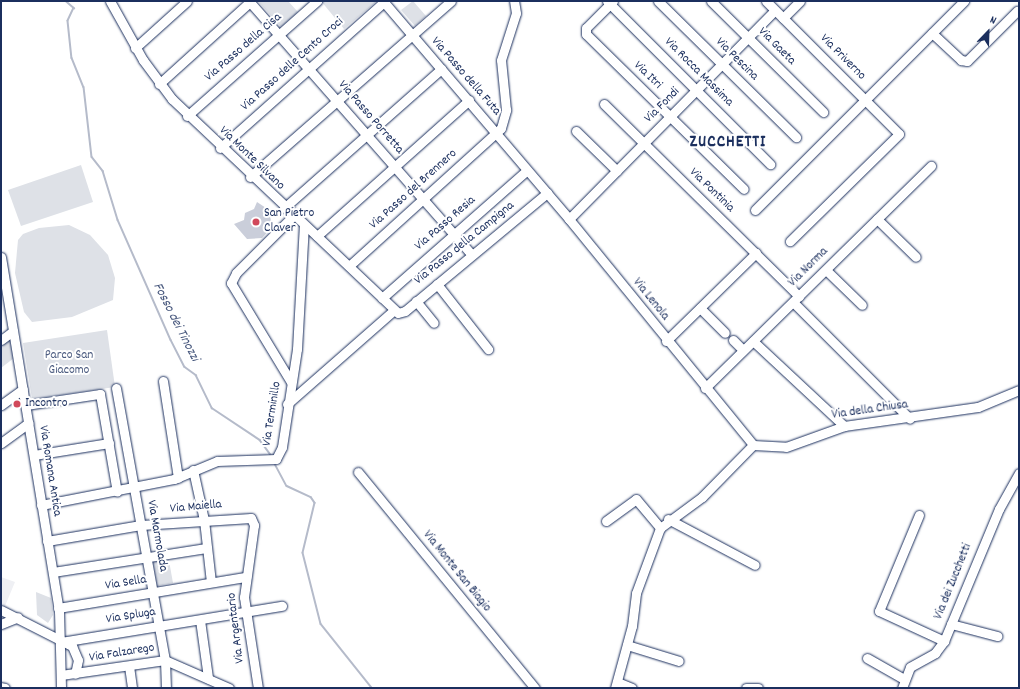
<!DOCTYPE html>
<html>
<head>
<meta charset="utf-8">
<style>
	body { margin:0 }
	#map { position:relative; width:1020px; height:689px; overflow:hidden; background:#fff; font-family:Dekko,sans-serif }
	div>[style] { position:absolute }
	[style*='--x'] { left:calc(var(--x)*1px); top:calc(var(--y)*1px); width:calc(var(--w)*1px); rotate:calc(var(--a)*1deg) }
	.built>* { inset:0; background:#eff0f4 }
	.green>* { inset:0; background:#dee1e7 }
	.stream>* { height:1.5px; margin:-0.75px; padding:0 0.75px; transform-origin:0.75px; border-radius:0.75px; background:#b5bbca }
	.building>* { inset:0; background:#caceda }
	.roads { filter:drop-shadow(0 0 1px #1b2f5e) drop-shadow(0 0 1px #1b2f5e) }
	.minor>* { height:9px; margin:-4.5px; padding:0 4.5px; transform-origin:4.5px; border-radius:4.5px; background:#fff }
	.dots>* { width:11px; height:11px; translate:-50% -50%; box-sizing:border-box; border:2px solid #fff; border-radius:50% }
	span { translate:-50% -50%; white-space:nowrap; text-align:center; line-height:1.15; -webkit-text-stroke:4px #fff; paint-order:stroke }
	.street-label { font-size:13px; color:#1b2f5e }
	.poi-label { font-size:13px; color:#1b2f5e }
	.left { translate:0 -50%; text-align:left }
	.park-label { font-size:13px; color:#4c5c80 }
	.water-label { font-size:14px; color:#49597e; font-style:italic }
	.district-label { font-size:17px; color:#1b2f5e; font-weight:700; letter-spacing:1px }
	.frame { position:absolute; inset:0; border:2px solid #1b2f5e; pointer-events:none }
	.north { position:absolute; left:968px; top:12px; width:40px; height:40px; -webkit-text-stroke:3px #fff; paint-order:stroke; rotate:23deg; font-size:11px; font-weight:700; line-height:16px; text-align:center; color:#1b2f5e }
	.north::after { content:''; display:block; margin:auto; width:14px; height:18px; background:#1b2f5e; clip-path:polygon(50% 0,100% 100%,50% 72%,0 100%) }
</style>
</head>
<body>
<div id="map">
	<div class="built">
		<i style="clip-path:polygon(1px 577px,15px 582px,5px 606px,1px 604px)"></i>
	</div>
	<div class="green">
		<i style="clip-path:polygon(258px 1px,288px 1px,298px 12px,281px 27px)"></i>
		<i style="clip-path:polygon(321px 1px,377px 1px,344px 29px)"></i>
		<i style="clip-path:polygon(413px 1px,426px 16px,415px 26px,401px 10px)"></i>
		<i style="clip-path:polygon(81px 165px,93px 202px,21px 226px,8px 190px)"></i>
		<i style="clip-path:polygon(69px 225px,90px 235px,108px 255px,115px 278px,113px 300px,72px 317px,32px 322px,24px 312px,15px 273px,18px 240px,23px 234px,39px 228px)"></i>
		<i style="clip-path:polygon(107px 330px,115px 387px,32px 399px,23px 343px)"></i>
		<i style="clip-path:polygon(10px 335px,14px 358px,1px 368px,1px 342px)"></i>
		<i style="clip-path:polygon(168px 555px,173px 583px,157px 586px,152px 558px)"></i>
		<i style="clip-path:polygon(36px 592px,51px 598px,53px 615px,48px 623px,37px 615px)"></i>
	</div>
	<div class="stream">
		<i style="--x:66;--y:1;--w:11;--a:41"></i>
		<i style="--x:74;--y:8;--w:14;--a:115"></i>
		<i style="--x:68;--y:21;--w:37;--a:84"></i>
		<i style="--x:72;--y:58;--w:31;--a:68"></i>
		<i style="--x:84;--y:87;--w:70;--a:83.5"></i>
		<i style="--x:92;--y:157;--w:18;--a:52"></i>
		<i style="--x:103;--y:171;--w:51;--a:73"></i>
		<i style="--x:118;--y:220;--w:131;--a:66.2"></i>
		<i style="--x:171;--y:340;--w:30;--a:63"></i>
		<i style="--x:185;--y:367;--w:14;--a:36"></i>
		<i style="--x:196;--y:375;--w:37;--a:64"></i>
		<i style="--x:212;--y:408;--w:58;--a:33.7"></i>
		<i style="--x:260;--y:440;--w:19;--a:54"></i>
		<i style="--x:274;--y:462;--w:27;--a:62"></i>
		<i style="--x:287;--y:486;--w:26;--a:25"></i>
		<i style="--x:311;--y:497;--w:7;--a:56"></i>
		<i style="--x:315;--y:503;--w:51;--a:103.5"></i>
		<i style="--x:303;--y:553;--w:73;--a:75.8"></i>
		<i style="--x:321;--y:624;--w:82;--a:51.4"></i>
	</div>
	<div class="building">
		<i style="clip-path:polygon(257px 202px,269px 210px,272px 227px,262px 238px,247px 239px,234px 224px,244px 220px,245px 213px,254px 209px)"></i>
	</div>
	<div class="roads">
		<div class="minor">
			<i style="--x:110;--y:1;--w:68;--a:60.8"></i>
			<i style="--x:143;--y:60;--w:49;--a:53.4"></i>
			<i style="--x:172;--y:99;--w:311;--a:43.4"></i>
			<i style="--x:398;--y:313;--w:7;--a:-16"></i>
			<i style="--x:405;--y:311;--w:185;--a:-39.7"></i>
			<i style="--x:249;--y:1;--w:335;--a:48.7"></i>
			<i style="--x:383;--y:1;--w:287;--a:49.5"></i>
			<i style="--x:569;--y:219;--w:291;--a:50.8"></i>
			<i style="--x:607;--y:1;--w:231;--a:45"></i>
			<i style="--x:613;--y:1;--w:38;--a:135"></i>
			<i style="--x:586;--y:28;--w:6;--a:90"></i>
			<i style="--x:586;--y:34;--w:221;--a:44.5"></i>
			<i style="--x:658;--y:1;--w:194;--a:44.6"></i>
			<i style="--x:711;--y:1;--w:158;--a:44.7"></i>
			<i style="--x:766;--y:1;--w:188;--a:45"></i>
			<i style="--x:899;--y:134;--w:153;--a:135.5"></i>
			<i style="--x:783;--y:18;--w:24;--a:-45"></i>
			<i style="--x:932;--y:33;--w:40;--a:43"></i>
			<i style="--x:961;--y:60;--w:6;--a:9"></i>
			<i style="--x:967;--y:61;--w:71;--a:-45"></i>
			<i style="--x:135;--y:48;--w:70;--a:-42.1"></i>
			<i style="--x:159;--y:84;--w:124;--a:-42.1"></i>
			<i style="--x:604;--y:104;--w:274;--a:44.6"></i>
			<i style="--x:187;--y:116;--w:174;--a:-41.5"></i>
			<i style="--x:576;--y:131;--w:57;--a:44.3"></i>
			<i style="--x:220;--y:148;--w:220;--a:-41.7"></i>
			<i style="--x:250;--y:177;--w:267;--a:-41.2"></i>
			<i style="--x:284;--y:208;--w:210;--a:-41.5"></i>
			<i style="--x:755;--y:210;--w:296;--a:-45"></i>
			<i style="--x:569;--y:219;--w:293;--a:-45.4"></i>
			<i style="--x:877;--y:219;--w:54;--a:44.3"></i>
			<i style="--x:317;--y:236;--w:204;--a:-41.8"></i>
			<i style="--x:1;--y:257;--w:359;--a:80.7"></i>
			<i style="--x:59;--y:611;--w:77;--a:88.5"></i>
			<i style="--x:349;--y:266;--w:205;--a:-42.2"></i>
			<i style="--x:501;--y:128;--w:19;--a:-74"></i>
			<i style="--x:506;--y:110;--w:50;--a:-95.7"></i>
			<i style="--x:501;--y:60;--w:49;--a:-72.3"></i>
			<i style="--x:516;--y:13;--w:12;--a:-99"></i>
			<i style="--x:826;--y:270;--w:50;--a:44.2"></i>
			<i style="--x:437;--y:284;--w:83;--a:51.9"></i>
			<i style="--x:382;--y:298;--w:193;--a:-41.4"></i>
			<i style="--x:416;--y:301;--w:28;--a:51"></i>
			<i style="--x:793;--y:302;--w:165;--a:45"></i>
			<i style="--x:700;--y:308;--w:35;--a:45"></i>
			<i style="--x:1;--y:340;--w:15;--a:-37"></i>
			<i style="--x:733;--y:340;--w:14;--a:45"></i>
			<i style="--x:666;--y:341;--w:126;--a:-44.4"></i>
			<i style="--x:753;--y:341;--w:125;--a:43"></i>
			<i style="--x:163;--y:381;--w:98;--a:81.2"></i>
			<i style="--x:291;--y:382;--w:116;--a:-121.2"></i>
			<i style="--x:231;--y:283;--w:11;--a:-63"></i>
			<i style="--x:236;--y:273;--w:81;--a:-45"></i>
			<i style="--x:116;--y:388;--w:276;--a:79.8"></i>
			<i style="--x:165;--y:660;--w:28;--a:88"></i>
			<i style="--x:705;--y:388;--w:317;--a:-44.5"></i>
			<i style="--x:287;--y:404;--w:142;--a:-41.3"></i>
			<i style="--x:1;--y:405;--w:27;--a:-36"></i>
			<i style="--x:26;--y:405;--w:75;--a:-8.5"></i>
			<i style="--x:100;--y:394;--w:99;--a:80.2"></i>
			<i style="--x:1;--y:443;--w:34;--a:-36"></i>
			<i style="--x:34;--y:455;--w:76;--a:-9.1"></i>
			<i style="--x:193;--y:470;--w:51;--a:77.6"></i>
			<i style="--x:204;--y:520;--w:62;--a:83.6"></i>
			<i style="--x:358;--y:472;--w:279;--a:50.7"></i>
			<i style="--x:41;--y:505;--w:136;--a:-11.1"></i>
			<i style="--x:174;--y:479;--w:47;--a:-22.7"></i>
			<i style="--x:217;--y:461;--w:59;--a:-1.9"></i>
			<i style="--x:276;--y:459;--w:13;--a:-63"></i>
			<i style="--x:282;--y:447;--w:99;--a:-81.3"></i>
			<i style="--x:297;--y:349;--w:124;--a:-86.8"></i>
			<i style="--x:919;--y:515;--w:104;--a:112.6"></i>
			<i style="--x:879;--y:611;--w:72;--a:24.8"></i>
			<i style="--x:668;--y:519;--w:98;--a:27.9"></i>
			<i style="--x:606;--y:521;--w:37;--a:-36"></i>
			<i style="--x:636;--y:499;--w:38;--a:50"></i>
			<i style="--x:47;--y:541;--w:95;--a:-9.7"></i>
			<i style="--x:141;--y:525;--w:110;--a:-3.6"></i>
			<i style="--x:251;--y:518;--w:8;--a:67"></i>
			<i style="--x:254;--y:525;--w:73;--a:97.9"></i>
			<i style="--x:244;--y:597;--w:92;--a:81.3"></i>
			<i style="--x:53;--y:572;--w:155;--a:-8.9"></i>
			<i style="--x:58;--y:608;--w:191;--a:-9.4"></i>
			<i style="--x:1;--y:610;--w:80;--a:26.9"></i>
			<i style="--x:72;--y:646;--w:15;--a:67"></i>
			<i style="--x:78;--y:660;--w:14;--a:102"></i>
			<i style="--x:200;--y:620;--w:59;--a:82.1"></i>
			<i style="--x:1;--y:624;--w:18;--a:-22"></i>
			<i style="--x:951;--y:624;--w:48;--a:14.6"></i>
			<i style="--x:61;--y:642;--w:224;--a:-9.3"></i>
			<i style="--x:627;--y:645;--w:54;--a:17.1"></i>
			<i style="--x:867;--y:658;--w:43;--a:29.6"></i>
			<i style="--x:129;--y:666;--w:22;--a:82"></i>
			<i style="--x:61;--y:675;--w:105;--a:-8.2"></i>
			<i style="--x:165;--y:660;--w:70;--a:23.6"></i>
			<i style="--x:617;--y:682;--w:16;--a:22"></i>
			<i style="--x:1;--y:687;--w:4;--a:14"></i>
			<i style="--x:615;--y:688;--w:64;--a:-74.7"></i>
			<i style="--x:632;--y:626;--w:33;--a:-83"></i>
			<i style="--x:636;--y:593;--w:69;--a:-69.7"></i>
			<i style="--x:660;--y:528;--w:52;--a:-36.4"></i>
			<i style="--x:702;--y:497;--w:73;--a:-45.6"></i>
			<i style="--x:753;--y:445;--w:33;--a:3"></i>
			<i style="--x:786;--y:447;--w:62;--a:-19.9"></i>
			<i style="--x:844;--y:426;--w:135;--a:-8.1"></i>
			<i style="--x:978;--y:407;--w:44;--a:-22.5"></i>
			<i style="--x:746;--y:688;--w:12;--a:0"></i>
			<i style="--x:902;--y:688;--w:22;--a:-69"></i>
			<i style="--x:910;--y:667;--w:29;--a:-29"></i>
			<i style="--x:935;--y:653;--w:15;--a:-53"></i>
			<i style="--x:944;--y:641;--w:143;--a:-67.4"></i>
			<i style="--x:999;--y:509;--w:41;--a:-60.9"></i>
		</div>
	</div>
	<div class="dots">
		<i style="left:256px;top:222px;background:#d1495b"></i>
		<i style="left:17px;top:404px;background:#d1495b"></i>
	</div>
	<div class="street-label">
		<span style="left:776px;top:47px;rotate:45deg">Via Gaeta</span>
		<span style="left:244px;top:48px;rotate:-41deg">Via Passo della Cisa</span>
		<span style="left:842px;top:58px;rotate:45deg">Via Priverno</span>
		<span style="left:736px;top:60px;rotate:45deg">Via Pescina</span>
		<span style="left:293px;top:65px;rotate:-42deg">Via Passo delle Cento Croci</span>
		<span style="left:698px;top:73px;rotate:45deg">Via Rocca Massima</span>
		<span style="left:647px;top:76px;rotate:44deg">Via Itri</span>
		<span style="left:465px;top:77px;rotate:49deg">Via Passo della Futa</span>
		<span style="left:663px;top:106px;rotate:-45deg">Via Fondi</span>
		<span style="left:370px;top:118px;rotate:49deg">Via Passo Porretta</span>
		<span style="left:251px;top:159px;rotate:44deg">Via Monte Silvano</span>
		<span style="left:414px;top:190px;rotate:-42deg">Via Passo del Brennero</span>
		<span style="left:711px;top:191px;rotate:44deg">Via Pontinia</span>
		<span style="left:446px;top:224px;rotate:-41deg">Via Passo Resia</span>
		<span style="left:465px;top:244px;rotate:-39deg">Via Passo della Campigna</span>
		<span style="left:809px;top:268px;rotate:-45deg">Via Norma</span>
		<span style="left:650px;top:300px;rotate:51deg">Via Lenola</span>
		<span style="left:870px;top:411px;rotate:-8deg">Via della Chiusa</span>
		<span style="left:273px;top:414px;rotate:-81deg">Via Terminillo</span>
		<span style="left:49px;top:471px;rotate:81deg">Via Romana Antica</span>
		<span style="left:196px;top:508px;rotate:-5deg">Via Maiella</span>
		<span style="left:156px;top:536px;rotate:80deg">Via Marmolada</span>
		<span style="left:456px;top:572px;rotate:51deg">Via Monte San Biagio</span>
		<span style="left:954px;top:582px;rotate:-68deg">Via dei Zucchetti</span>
		<span style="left:126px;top:584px;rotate:-9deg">Via Sella</span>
		<span style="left:131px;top:617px;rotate:-9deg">Via Spluga</span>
		<span style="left:237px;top:628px;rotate:-97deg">Via Argentario</span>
		<span style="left:122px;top:654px;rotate:-9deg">Via Falzarego</span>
	</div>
	<div class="poi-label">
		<span class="left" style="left:264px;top:222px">San Pietro<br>Claver</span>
		<span class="left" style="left:25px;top:404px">Incontro</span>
	</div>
	<div class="park-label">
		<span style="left:69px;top:364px">Parco San<br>Giacomo</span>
	</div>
	<div class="water-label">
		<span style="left:176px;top:322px;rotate:63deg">Fosso dei Tinozzi</span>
	</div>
	<div class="district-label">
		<span style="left:728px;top:144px">ZUCCHETTI</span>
	</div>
	<div class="frame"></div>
	<div class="north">N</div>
</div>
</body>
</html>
